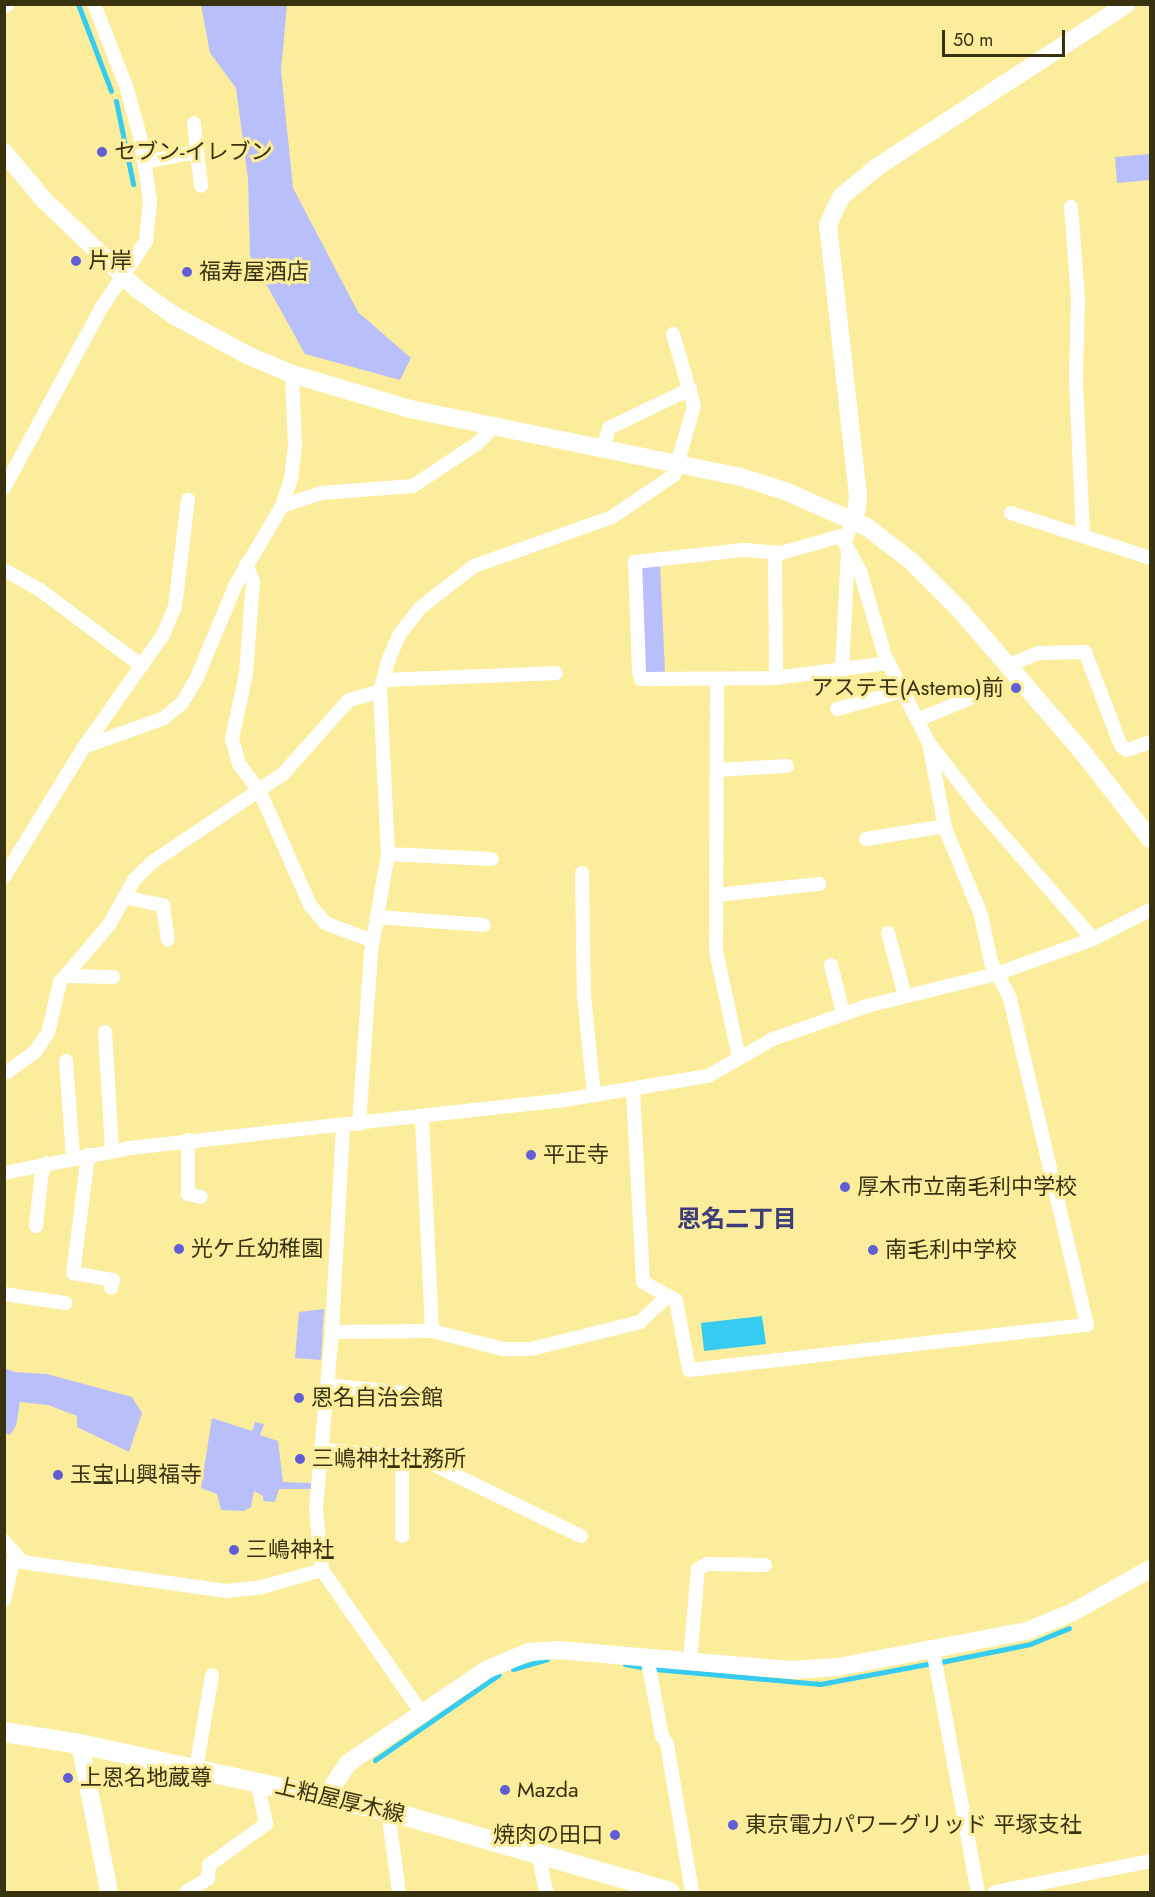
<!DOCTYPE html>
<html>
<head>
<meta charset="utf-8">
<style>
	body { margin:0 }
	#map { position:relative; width:1155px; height:1897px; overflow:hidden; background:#fbed9c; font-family:Jost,"Noto Sans JP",sans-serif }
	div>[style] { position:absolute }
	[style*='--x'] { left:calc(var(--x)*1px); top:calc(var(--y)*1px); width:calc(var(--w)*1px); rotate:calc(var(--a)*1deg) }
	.green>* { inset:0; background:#b9bffa }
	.water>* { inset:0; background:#36cbf1 }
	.stream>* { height:5px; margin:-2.5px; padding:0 2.5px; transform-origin:2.5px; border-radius:2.5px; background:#36cbf1 }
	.minor>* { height:14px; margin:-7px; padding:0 7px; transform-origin:7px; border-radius:7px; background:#fff }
	.tertiary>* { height:18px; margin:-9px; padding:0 9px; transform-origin:9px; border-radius:9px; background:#fff }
	.secondary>* { height:20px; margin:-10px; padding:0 10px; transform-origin:10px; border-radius:10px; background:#fff }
	.dots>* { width:16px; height:16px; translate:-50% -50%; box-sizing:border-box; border:3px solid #fbed9c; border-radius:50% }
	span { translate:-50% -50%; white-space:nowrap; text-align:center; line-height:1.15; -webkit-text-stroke:6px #fbed9c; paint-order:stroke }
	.poi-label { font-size:22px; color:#383211 }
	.left { translate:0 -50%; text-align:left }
	.right { translate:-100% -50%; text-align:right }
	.street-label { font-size:22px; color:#383211 }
	.neighbourhood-label { font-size:24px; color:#3c3d79; font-weight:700 }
	.frame { position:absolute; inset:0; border:6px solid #383211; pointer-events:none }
	.scale { position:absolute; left:942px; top:30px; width:123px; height:27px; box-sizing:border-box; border:3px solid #383211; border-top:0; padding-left:8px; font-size:18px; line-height:21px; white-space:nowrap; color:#383211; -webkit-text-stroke:4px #fbed9c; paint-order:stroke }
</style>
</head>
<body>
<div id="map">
	<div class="green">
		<i style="clip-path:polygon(201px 5px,287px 5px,281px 70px,293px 188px,358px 312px,411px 358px,400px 380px,305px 354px,250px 255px,248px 179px,236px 88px,210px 53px)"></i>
		<i style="clip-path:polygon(1150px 154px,1150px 180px,1117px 183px,1115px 157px)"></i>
		<i style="clip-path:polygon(660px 563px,665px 672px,642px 673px,637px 565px)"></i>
		<i style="clip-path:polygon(324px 1309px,321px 1360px,295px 1358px,299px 1312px)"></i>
		<i style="clip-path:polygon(5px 1368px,14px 1372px,47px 1374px,132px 1397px,142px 1413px,129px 1452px,77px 1427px,77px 1416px,48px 1405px,20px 1402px,16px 1426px,10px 1435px,5px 1433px)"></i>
		<i style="clip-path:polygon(212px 1418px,252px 1431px,255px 1422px,264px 1424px,260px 1435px,278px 1441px,283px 1482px,311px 1483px,311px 1489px,279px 1489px,275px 1502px,263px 1501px,263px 1496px,254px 1491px,251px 1507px,244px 1511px,221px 1510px,217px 1494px,201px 1488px)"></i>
	</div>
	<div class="water">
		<i style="clip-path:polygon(762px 1316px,766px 1344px,704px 1351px,701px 1323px)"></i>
	</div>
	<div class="stream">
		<i style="--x:78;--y:4;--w:93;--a:69.2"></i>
		<i style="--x:116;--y:101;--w:85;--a:78.4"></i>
		<i style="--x:941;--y:1662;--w:91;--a:-11.4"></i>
		<i style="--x:1030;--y:1644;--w:42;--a:-22.3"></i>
		<i style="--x:625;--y:1664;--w:16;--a:11"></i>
		<i style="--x:513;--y:1669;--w:35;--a:-16"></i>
		<i style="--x:655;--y:1669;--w:166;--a:5.2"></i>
		<i style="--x:820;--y:1684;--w:109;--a:-10.6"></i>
		<i style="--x:375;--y:1760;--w:150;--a:-34.6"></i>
	</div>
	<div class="minor">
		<i style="--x:4;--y:7;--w:5;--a:-37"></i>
		<i style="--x:197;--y:152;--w:34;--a:83"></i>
		<i style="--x:145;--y:162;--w:53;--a:-10.9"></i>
		<i style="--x:197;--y:152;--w:29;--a:-96"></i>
		<i style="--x:1071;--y:207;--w:92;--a:85.6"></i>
		<i style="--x:1078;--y:299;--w:82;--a:91.4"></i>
		<i style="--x:1076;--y:381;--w:155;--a:87.4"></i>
		<i style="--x:603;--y:448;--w:21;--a:-73"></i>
		<i style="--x:609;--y:428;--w:90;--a:-25.7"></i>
		<i style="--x:4;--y:488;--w:206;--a:-61.6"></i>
		<i style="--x:102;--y:307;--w:79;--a:-56.3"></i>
		<i style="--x:146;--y:241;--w:41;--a:-84.4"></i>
		<i style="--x:150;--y:200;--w:65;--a:-98.9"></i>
		<i style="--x:140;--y:136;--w:52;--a:-105.6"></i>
		<i style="--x:126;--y:86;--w:88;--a:-111.3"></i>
		<i style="--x:282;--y:506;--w:41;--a:-18.4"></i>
		<i style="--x:321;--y:493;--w:92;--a:-4.4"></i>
		<i style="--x:413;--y:486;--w:78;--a:-33.5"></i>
		<i style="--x:478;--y:443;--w:23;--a:-45"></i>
		<i style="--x:1011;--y:513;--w:146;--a:17.9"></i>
		<i style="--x:850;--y:529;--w:14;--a:115"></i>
		<i style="--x:844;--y:542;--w:33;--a:61"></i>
		<i style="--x:860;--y:571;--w:89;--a:73.6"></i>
		<i style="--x:885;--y:656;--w:97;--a:63.2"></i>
		<i style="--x:929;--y:743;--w:83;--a:52.3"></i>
		<i style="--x:980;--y:809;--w:172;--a:49"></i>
		<i style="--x:845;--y:535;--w:67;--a:164.5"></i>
		<i style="--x:780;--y:553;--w:37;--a:-175"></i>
		<i style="--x:743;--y:550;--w:109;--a:173.7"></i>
		<i style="--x:635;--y:562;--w:110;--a:87.9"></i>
		<i style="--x:639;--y:672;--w:7;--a:74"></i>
		<i style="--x:641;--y:679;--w:135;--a:-0.4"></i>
		<i style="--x:776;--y:678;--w:114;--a:-7.6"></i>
		<i style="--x:775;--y:553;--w:125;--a:89.5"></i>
		<i style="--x:246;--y:564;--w:18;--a:68"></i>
		<i style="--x:253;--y:581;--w:93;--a:94.3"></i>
		<i style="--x:246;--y:674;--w:66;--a:102.2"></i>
		<i style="--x:232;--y:739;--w:26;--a:74"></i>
		<i style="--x:239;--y:764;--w:35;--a:53"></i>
		<i style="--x:260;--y:792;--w:124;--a:66.1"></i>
		<i style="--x:310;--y:905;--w:23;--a:50"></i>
		<i style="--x:325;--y:923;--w:51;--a:20.6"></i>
		<i style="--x:4;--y:570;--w:41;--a:29.1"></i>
		<i style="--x:40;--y:590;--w:127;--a:36.7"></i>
		<i style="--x:1009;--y:665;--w:32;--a:-22"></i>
		<i style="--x:1039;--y:653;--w:46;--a:-1.2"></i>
		<i style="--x:1085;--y:652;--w:101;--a:69"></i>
		<i style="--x:1121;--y:746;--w:7;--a:34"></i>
		<i style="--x:1127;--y:750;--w:24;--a:-19"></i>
		<i style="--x:842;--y:669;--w:120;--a:-87.1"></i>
		<i style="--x:717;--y:679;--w:272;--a:90.2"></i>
		<i style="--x:716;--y:951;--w:108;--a:77.8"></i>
		<i style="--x:383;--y:680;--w:173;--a:-2.3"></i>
		<i style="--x:837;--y:709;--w:68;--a:-15.3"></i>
		<i style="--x:917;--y:720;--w:58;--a:-22.2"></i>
		<i style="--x:84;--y:747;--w:137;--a:-54.8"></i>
		<i style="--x:163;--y:635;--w:30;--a:-67"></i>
		<i style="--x:175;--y:607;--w:108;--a:-83.1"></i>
		<i style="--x:717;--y:770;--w:70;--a:-3.3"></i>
		<i style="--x:866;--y:839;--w:80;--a:-9.3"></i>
		<i style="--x:388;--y:854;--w:104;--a:2.8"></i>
		<i style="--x:582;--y:873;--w:123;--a:89.1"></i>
		<i style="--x:584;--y:996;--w:100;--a:84.2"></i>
		<i style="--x:4;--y:877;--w:153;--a:-58.4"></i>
		<i style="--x:84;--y:747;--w:85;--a:-19.9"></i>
		<i style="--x:164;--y:718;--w:23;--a:-40"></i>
		<i style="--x:182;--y:703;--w:27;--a:-59"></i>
		<i style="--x:196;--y:680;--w:104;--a:-67.4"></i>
		<i style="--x:236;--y:584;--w:91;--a:-59.5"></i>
		<i style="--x:282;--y:506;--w:28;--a:-72"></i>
		<i style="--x:291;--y:479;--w:35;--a:-83"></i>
		<i style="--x:295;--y:444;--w:70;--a:-92.5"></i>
		<i style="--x:717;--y:895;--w:103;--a:-6.2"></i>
		<i style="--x:124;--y:897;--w:40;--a:12"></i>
		<i style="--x:163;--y:905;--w:35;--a:82"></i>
		<i style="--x:377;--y:917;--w:107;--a:4.3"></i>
		<i style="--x:888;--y:933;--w:65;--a:74.9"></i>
		<i style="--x:831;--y:965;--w:49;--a:76"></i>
		<i style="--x:67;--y:976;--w:46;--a:1.2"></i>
		<i style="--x:105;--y:1032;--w:119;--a:86.6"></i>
		<i style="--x:66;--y:1061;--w:96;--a:85.8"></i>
		<i style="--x:7;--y:1072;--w:34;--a:-36"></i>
		<i style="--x:35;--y:1052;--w:23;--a:-56"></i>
		<i style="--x:48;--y:1033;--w:52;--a:-76.8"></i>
		<i style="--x:60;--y:982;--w:75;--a:-49.3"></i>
		<i style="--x:109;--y:925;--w:51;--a:-60.9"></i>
		<i style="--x:134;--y:880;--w:28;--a:-44"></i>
		<i style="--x:154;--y:861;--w:156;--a:-34"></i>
		<i style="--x:283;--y:774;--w:99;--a:-48.3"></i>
		<i style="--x:349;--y:700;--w:32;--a:-16"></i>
		<i style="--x:633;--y:1090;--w:192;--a:87"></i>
		<i style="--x:643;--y:1282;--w:38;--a:29"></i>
		<i style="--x:676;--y:1300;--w:71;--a:79.5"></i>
		<i style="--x:689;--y:1370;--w:401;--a:-6.5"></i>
		<i style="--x:1087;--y:1325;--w:336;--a:-103.3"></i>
		<i style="--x:1010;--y:998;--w:41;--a:-117.8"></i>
		<i style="--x:991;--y:962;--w:48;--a:-102"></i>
		<i style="--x:981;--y:915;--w:94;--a:-112.5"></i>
		<i style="--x:945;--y:828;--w:86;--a:-100.7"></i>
		<i style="--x:422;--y:1118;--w:213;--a:87.3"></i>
		<i style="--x:359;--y:1124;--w:172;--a:-86"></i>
		<i style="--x:371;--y:952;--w:99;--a:-80.2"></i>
		<i style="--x:388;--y:854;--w:163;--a:-92.8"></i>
		<i style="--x:380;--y:691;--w:31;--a:-75"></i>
		<i style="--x:388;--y:661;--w:28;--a:-67"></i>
		<i style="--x:399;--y:635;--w:34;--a:-52"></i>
		<i style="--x:420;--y:608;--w:68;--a:-37.9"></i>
		<i style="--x:474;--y:566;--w:146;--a:-19.5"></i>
		<i style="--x:612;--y:517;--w:75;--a:-34.1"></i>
		<i style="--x:674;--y:475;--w:72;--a:-73.8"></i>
		<i style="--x:694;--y:406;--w:75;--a:-106.3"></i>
		<i style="--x:343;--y:1127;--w:205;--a:93.1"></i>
		<i style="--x:332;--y:1332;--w:178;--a:95.2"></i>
		<i style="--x:316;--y:1509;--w:61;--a:84.4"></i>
		<i style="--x:322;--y:1570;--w:177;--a:55.1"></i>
		<i style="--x:188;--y:1140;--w:54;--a:90"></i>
		<i style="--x:188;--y:1194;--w:13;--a:13"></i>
		<i style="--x:88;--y:1155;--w:119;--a:97.2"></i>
		<i style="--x:73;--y:1273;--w:41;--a:9.9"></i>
		<i style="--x:113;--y:1280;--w:8;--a:104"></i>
		<i style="--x:4;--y:1173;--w:128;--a:-11.2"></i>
		<i style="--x:130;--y:1148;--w:431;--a:-6.3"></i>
		<i style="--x:558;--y:1101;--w:152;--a:-9.5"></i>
		<i style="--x:708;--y:1076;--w:75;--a:-29.6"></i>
		<i style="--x:773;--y:1039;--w:100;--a:-19.3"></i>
		<i style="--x:867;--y:1006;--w:133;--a:-13.9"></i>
		<i style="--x:996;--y:974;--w:103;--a:-19.8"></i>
		<i style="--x:1093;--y:939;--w:64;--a:-27"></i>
		<i style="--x:36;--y:1226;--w:54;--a:-83.7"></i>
		<i style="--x:42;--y:1172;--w:10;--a:-61"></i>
		<i style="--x:4;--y:1294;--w:62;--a:8.4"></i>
		<i style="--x:332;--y:1332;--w:100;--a:-0.6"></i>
		<i style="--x:432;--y:1331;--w:73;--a:14.2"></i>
		<i style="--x:503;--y:1349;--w:28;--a:0"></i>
		<i style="--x:531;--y:1349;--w:112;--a:-13.9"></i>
		<i style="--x:640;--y:1322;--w:38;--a:-43"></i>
		<i style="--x:328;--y:1385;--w:86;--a:6"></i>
		<i style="--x:322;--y:1450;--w:96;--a:4.2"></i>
		<i style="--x:418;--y:1457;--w:181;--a:25.9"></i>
		<i style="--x:402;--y:1454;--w:82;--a:90"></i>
		<i style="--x:4;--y:1541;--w:28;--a:49"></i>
		<i style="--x:22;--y:1562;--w:206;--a:8.1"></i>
		<i style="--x:226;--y:1591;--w:36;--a:-6"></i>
		<i style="--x:262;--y:1587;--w:62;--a:-15.8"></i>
		<i style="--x:4;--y:1600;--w:48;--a:-76.8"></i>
		<i style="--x:933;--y:1650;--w:246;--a:79.5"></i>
		<i style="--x:647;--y:1657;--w:80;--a:79.2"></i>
		<i style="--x:662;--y:1736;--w:9;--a:58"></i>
		<i style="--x:667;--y:1744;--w:150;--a:80.4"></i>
		<i style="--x:690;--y:1660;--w:91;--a:-85"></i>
		<i style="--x:698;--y:1569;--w:10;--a:-29"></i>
		<i style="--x:707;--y:1564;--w:58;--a:1"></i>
		<i style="--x:196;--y:1769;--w:95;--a:-80.3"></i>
		<i style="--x:388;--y:1811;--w:82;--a:82.3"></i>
		<i style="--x:538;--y:1853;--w:40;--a:78"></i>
		<i style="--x:186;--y:1892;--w:26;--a:-31"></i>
		<i style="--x:208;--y:1879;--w:14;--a:-86"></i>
		<i style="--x:209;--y:1865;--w:70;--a:-35.7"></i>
		<i style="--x:266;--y:1824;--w:44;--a:-101.8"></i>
		<i style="--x:995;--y:1892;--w:158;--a:-11.3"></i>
	</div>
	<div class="tertiary">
		<i style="--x:4;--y:152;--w:62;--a:50.2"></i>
		<i style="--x:44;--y:200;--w:129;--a:43.7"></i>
		<i style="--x:137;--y:289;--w:47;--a:35.4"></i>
		<i style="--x:175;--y:316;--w:82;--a:28.4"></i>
		<i style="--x:247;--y:355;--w:49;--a:22.9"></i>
		<i style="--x:292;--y:374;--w:123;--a:16.5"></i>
		<i style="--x:410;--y:409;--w:338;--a:11.6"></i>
		<i style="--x:741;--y:477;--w:46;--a:17.7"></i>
		<i style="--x:785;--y:491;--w:90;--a:23.7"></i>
		<i style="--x:867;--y:527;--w:56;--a:37.7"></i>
		<i style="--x:911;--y:561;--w:69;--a:45"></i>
		<i style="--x:960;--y:610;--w:185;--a:49.2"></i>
		<i style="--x:1081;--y:750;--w:113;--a:52.2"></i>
		<i style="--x:855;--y:521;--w:25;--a:-83"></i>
		<i style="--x:858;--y:496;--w:273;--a:-96.3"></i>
		<i style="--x:828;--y:225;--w:17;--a:-66"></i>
		<i style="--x:835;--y:209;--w:15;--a:-62"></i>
		<i style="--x:842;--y:196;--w:45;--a:-39.6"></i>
		<i style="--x:877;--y:167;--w:298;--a:-33.1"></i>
		<i style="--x:80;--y:1744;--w:151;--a:78.9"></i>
		<i style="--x:326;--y:1796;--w:40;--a:-56"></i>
		<i style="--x:348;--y:1763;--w:169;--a:-33.9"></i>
		<i style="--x:488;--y:1669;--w:44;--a:-22.5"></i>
		<i style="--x:529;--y:1652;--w:29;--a:-4"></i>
		<i style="--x:558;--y:1650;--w:233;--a:4.9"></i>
		<i style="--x:790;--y:1670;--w:48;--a:-3.6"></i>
		<i style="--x:838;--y:1667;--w:192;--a:-10.8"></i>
		<i style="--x:1027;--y:1631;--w:50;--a:-22.4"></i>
		<i style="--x:1073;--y:1612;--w:88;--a:-29.2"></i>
	</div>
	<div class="secondary">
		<i style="--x:4;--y:1732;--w:77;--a:9"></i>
		<i style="--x:80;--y:1744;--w:315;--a:12.3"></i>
		<i style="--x:388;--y:1811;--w:293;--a:16"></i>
	</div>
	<div class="dots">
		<i style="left:102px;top:152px;background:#605dd5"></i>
		<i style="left:76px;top:261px;background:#605dd5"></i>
		<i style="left:187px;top:272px;background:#605dd5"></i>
		<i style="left:1016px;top:688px;background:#605dd5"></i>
		<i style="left:531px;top:1155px;background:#605dd5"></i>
		<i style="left:845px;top:1187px;background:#605dd5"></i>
		<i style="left:179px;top:1249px;background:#605dd5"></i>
		<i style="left:873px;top:1250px;background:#605dd5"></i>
		<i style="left:299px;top:1398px;background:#605dd5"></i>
		<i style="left:300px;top:1459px;background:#605dd5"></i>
		<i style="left:58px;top:1475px;background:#605dd5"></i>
		<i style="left:234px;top:1550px;background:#605dd5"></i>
		<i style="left:68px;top:1778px;background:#605dd5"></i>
		<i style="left:505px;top:1790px;background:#605dd5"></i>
		<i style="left:733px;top:1825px;background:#605dd5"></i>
		<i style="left:615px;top:1835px;background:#605dd5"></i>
	</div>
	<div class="poi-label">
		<span class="left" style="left:114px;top:152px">セブン-イレブン</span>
		<span class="left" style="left:88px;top:261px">片岸</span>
		<span class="left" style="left:199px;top:272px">福寿屋酒店</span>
		<span class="right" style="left:1004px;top:688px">アステモ(Astemo)前</span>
		<span class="left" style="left:543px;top:1155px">平正寺</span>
		<span class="left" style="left:857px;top:1187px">厚木市立南毛利中学校</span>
		<span class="left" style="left:191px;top:1249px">光ケ丘幼稚園</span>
		<span class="left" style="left:885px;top:1250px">南毛利中学校</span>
		<span class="left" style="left:311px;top:1398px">恩名自治会館</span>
		<span class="left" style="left:312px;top:1459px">三嶋神社社務所</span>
		<span class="left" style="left:70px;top:1475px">玉宝山興福寺</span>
		<span class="left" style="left:246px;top:1550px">三嶋神社</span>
		<span class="left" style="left:80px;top:1778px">上恩名地蔵尊</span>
		<span class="left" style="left:517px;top:1790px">Mazda</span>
		<span class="left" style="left:745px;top:1825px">東京電力パワーグリッド 平塚支社</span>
		<span class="right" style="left:603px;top:1835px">焼肉の田口</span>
	</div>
	<div class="street-label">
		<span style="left:340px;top:1800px;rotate:13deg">上粕屋厚木線</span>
	</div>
	<div class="neighbourhood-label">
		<span style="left:737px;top:1219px">恩名二丁目</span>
	</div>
	<div class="frame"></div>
	<div class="scale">50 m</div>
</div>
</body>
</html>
